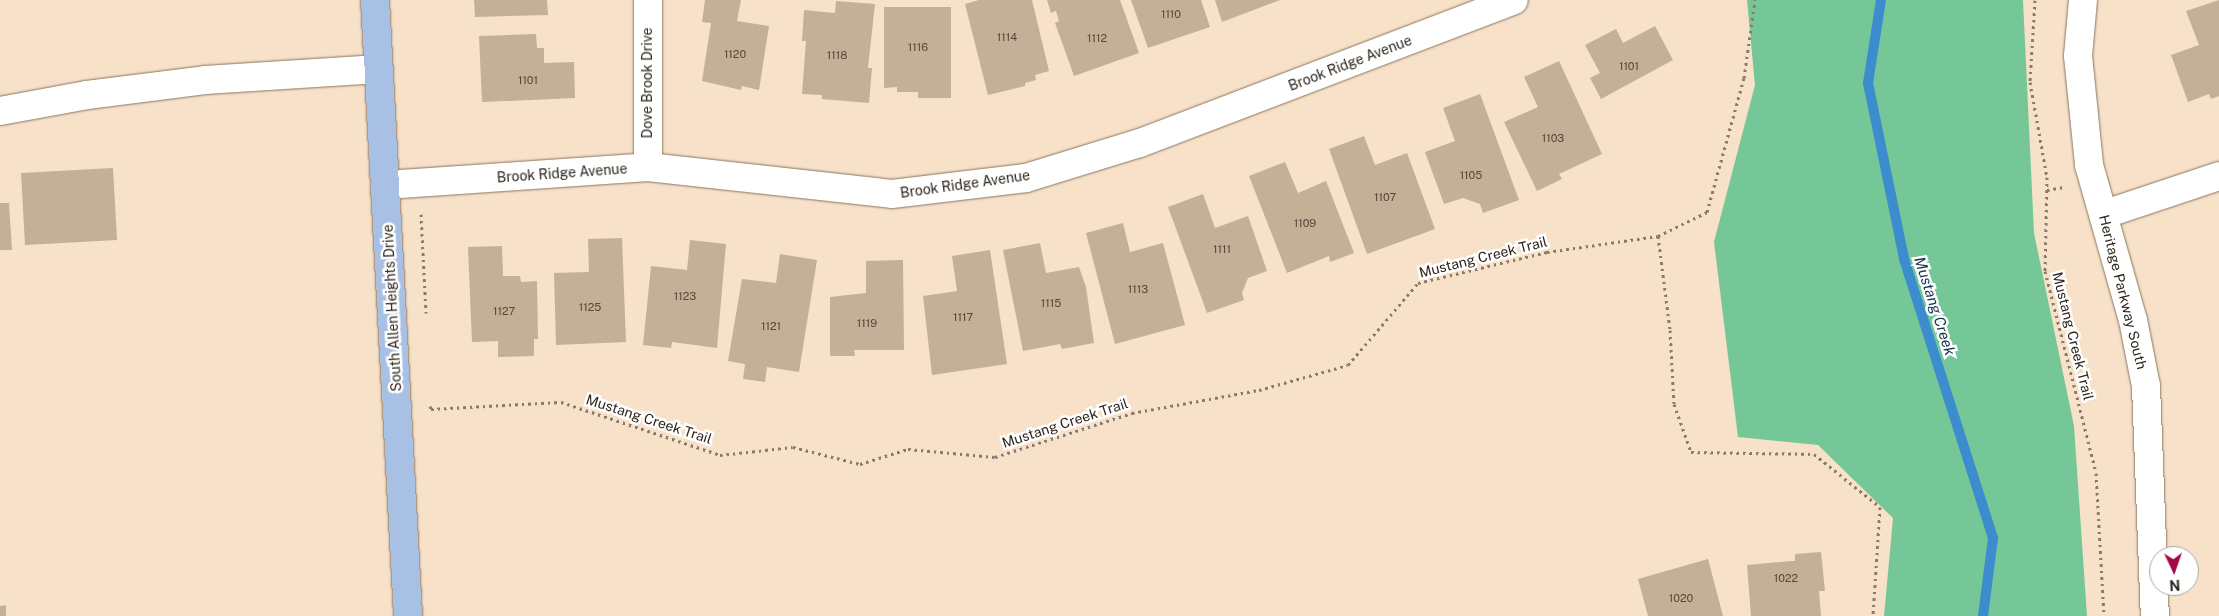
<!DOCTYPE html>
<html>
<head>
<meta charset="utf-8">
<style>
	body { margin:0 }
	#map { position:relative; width:2219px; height:616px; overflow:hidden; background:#f7e1c8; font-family:"Public Sans",sans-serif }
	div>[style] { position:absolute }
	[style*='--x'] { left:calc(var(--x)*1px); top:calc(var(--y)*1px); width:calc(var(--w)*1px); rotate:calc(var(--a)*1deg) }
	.green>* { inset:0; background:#75c797 }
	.stream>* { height:10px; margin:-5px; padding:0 5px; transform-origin:5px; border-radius:5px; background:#3b8dcd }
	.building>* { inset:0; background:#c4af97 }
	.path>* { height:3px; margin-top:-1.5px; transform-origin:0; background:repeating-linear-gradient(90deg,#897a6a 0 2.5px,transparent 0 6.5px) }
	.roads { filter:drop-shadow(0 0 1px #89755f) drop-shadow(0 0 1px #89755f) }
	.minor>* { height:28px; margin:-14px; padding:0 14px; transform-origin:14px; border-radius:14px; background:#fff }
	.major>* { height:28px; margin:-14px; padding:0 14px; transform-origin:14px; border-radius:14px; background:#a7c0e3 }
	span { translate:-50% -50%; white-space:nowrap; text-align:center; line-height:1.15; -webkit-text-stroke:5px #fff; paint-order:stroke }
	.number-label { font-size:11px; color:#54483b }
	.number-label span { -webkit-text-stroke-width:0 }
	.street-label { font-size:14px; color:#2e251c }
	.water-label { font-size:15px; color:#12344f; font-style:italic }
	.north { position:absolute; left:2149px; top:546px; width:50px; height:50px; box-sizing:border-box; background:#fff; border:1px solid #aba8a4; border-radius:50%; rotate:177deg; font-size:14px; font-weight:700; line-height:20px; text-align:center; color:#2e251c }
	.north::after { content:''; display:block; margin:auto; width:18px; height:22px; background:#a20948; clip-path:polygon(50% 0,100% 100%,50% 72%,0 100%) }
</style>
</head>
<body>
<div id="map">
	<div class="green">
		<i style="clip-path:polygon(1747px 0,2023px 0,2034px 233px,2074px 426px,2087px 616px,1884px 616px,1893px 518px,1818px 445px,1738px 437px,1714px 242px,1755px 85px)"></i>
	</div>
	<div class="stream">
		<i style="--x:1881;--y:0;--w:84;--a:98.9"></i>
		<i style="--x:1868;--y:83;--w:180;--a:78.4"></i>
		<i style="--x:1904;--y:259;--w:293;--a:72.3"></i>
		<i style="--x:1993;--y:538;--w:79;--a:97.3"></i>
	</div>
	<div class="building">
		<i style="clip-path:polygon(474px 0,547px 0,548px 15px,475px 17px)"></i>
		<i style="clip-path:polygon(705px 0,741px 0,737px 21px,769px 26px,759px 90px,742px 86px,741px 90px,702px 81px,711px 23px,702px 22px)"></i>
		<i style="clip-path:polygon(979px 0,1032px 0,1049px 71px,1035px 75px,1036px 80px,1025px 83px,1025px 86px,988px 95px,965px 4px)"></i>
		<i style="clip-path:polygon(1047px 0,1120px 0,1139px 53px,1074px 76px,1055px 23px,1059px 21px,1056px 11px,1051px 13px)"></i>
		<i style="clip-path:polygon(1131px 0,1201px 0,1210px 27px,1148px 48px)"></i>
		<i style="clip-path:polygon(1215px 0,1280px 0,1222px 22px)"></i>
		<i style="clip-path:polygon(2219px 0,2219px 96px,2211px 99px,2209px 94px,2188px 102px,2171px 55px,2199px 45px,2186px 11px)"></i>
		<i style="clip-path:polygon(836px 1px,875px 4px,868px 68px,872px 68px,869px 103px,822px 99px,822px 95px,802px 94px,806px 41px,802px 41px,804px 10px,835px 13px)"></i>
		<i style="clip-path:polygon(884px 7px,951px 7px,951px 98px,918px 98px,918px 92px,897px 92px,897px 87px,884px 88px)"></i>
		<i style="clip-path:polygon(1655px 26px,1673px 60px,1601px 99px,1590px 78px,1600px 73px,1585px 45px,1616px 29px,1623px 43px)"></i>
		<i style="clip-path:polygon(536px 34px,537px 48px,544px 48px,544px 63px,574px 62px,575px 98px,482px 102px,479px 36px)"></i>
		<i style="clip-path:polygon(1559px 61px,1602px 154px,1559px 174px,1562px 179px,1537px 191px,1504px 122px,1538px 107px,1524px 77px)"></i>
		<i style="clip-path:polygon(1480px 94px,1519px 200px,1483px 213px,1480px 204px,1463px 198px,1444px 204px,1425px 152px,1455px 141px,1443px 108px)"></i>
		<i style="clip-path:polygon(1364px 136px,1375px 165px,1407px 153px,1435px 229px,1367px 254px,1329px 149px)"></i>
		<i style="clip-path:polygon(1285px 162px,1298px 193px,1326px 181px,1354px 253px,1330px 262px,1329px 256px,1287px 273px,1249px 176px)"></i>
		<i style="clip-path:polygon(113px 168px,117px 240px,25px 245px,21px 173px)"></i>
		<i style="clip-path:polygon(1203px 194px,1215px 228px,1248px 216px,1267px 271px,1248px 278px,1242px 293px,1244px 300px,1207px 313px,1168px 207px)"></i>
		<i style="clip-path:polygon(0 203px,9px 203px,12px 250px,0 250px)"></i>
		<i style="clip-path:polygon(1123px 223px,1130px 252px,1163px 243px,1185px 325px,1115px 344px,1086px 233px)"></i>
		<i style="clip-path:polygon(622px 238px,626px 342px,556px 345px,554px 273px,589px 272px,588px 239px)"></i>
		<i style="clip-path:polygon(690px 240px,726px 244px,717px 348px,672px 342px,671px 348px,643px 345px,651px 266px,687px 270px)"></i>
		<i style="clip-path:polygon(1040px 243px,1046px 273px,1079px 267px,1086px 287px,1094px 343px,1062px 349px,1060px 344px,1023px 351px,1003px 250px)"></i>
		<i style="clip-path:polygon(502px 246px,503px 276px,520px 276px,521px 282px,537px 281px,538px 339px,534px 339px,534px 356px,498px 357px,498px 341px,472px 342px,468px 247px)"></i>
		<i style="clip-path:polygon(990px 250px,1007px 364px,932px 375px,923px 296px,957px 291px,952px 256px)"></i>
		<i style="clip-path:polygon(780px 254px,817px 260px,799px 372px,767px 367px,765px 382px,743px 379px,745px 364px,728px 361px,742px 279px,776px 283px)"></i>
		<i style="clip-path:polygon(903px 260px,904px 350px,854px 350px,855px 356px,830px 356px,830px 297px,866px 293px,866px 261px)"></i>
		<i style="clip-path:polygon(1821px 552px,1825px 591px,1819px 591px,1821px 616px,1751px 616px,1747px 565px,1791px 561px,1795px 561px,1795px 554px)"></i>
		<i style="clip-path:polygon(1708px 559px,1723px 616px,1648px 616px,1638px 579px)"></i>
		<i style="clip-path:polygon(6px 605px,6px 616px,0 616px,0 606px)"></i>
	</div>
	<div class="path">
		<i style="--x:2035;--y:0;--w:82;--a:93.5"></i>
		<i style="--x:2030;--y:82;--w:97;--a:79.9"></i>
		<i style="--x:2047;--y:177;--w:94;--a:91.2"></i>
		<i style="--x:2045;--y:271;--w:208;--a:75.8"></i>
		<i style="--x:2096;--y:473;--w:143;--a:86.8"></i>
		<i style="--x:2047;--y:190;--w:17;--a:-10"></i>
		<i style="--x:421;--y:214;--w:99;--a:87.1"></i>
		<i style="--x:1658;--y:236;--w:95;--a:82.7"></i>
		<i style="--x:1670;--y:330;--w:74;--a:86.9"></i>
		<i style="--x:1674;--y:404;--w:51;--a:70.5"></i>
		<i style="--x:1691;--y:452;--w:123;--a:0.9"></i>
		<i style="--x:1814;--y:454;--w:85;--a:38.8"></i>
		<i style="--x:1880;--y:507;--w:109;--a:93.7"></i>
		<i style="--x:430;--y:406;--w:3;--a:72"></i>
		<i style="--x:431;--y:409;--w:130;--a:-3.1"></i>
		<i style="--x:561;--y:402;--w:168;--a:18.4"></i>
		<i style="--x:720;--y:455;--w:73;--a:-6.3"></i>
		<i style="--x:793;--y:447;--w:69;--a:14.2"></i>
		<i style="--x:860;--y:464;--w:50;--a:-17.4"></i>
		<i style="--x:908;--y:449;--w:87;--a:5.3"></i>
		<i style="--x:995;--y:457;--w:144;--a:-17.8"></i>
		<i style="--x:1132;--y:413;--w:129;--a:-10.3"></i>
		<i style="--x:1259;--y:390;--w:92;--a:-15.7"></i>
		<i style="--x:1348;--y:365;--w:108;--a:-49.5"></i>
		<i style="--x:1418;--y:283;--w:133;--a:-13.5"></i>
		<i style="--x:1547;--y:252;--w:112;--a:-8.2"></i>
		<i style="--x:1658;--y:236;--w:55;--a:-26.1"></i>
		<i style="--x:1707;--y:212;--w:139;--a:-74.6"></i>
		<i style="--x:1744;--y:78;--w:79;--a:-82"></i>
	</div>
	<div class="roads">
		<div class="minor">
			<i style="--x:2083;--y:0;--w:56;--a:95.1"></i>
			<i style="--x:2078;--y:56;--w:110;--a:84.2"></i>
			<i style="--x:2089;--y:165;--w:161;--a:74.2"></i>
			<i style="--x:2133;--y:320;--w:67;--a:78.9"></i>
			<i style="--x:2146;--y:386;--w:230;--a:87.8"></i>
			<i style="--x:0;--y:111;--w:88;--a:-10.4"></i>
			<i style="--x:87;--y:95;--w:119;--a:-7.2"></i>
			<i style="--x:205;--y:80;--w:174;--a:-3.6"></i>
			<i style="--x:648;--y:167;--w:167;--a:-90"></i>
			<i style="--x:386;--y:185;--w:263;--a:-3.9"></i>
			<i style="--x:648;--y:167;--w:245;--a:6.3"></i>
			<i style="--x:892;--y:194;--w:135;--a:-6.8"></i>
			<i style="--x:1026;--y:178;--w:119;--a:-17.1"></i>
			<i style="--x:1140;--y:143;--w:400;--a:-20.9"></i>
			<i style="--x:2105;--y:214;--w:120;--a:-18.4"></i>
		</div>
		<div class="major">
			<i style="--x:375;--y:0;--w:617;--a:86.93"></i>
		</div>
	</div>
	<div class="number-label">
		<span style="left:1171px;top:14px">1110</span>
		<span style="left:1007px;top:37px">1114</span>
		<span style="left:1097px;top:38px">1112</span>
		<span style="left:918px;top:47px">1116</span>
		<span style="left:735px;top:54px">1120</span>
		<span style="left:837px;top:55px">1118</span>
		<span style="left:1629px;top:66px">1101</span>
		<span style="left:528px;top:80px">1101</span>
		<span style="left:1553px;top:138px">1103</span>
		<span style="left:1471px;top:175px">1105</span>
		<span style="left:1385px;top:197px">1107</span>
		<span style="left:1305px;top:223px">1109</span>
		<span style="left:1222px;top:249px">1111</span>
		<span style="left:1138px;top:289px">1113</span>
		<span style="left:685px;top:296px">1123</span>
		<span style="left:1051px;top:303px">1115</span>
		<span style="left:590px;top:307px">1125</span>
		<span style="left:504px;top:311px">1127</span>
		<span style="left:963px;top:317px">1117</span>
		<span style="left:867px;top:323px">1119</span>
		<span style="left:771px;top:326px">1121</span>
		<span style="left:1786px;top:578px">1022</span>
		<span style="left:1681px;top:598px">1020</span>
	</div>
	<div class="street-label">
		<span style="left:1350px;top:63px;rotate:-21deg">Brook Ridge Avenue</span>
		<span style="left:647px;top:83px;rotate:-90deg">Dove Brook Drive</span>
		<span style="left:562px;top:173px;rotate:-4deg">Brook Ridge Avenue</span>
		<span style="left:965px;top:184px;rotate:-8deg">Brook Ridge Avenue</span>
		<span style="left:1483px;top:257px;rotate:-14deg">Mustang Creek Trail</span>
		<span style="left:2123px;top:292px;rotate:76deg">Heritage Parkway South</span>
		<span style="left:392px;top:308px;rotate:-93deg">South Allen Heights Drive</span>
		<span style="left:2073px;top:336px;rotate:76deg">Mustang Creek Trail</span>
		<span style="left:649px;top:419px;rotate:18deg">Mustang Creek Trail</span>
		<span style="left:1065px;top:423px;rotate:-18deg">Mustang Creek Trail</span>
	</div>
	<div class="water-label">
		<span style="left:1935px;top:306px;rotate:72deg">Mustang Creek</span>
	</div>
	<div class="north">N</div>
</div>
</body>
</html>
